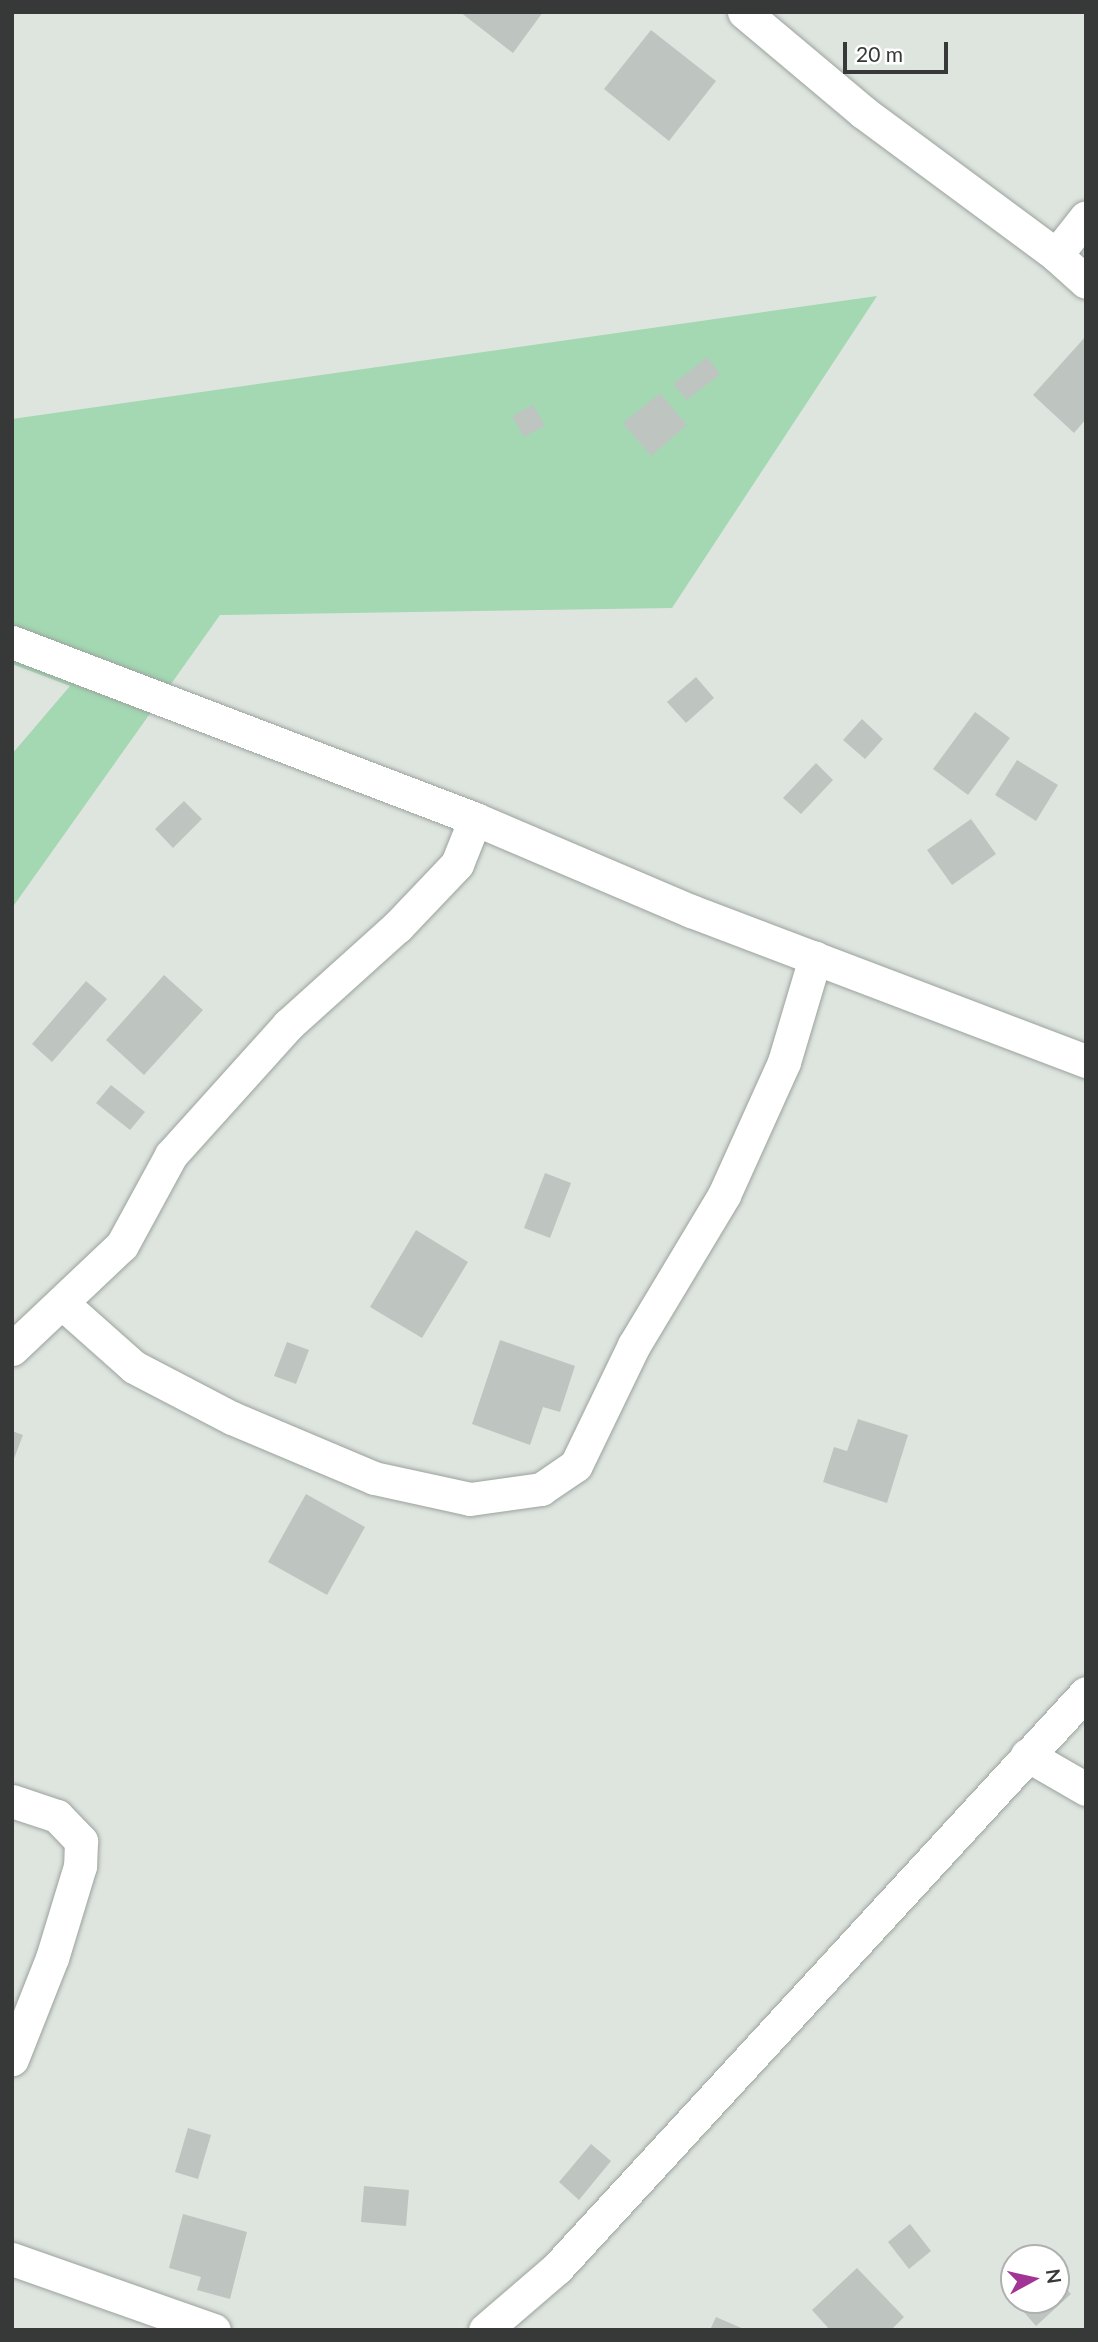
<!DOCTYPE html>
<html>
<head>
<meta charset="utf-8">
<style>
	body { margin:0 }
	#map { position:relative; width:1098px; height:2342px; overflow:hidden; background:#dee5df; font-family:Lato,sans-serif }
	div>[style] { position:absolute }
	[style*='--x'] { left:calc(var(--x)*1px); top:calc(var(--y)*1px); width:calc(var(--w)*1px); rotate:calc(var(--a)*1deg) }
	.green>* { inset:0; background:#a3d8b2 }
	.building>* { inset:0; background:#bec5c0 }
	.roads { filter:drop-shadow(0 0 2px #9ba29d) drop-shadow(0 0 2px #9ba29d) }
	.street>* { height:33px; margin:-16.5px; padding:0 16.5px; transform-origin:16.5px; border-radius:16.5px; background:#fff }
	span { translate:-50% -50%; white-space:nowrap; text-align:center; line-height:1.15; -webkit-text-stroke:5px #fff; paint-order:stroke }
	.frame { position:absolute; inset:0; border:14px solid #363937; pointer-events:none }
	.north { position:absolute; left:1000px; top:2244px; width:70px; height:70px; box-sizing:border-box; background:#fff; border:2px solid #afb0af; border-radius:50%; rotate:82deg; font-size:19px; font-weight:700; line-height:28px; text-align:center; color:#363937 }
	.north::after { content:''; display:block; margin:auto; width:24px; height:32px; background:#a13494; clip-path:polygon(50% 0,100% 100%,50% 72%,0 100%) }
	.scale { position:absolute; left:843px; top:42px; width:105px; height:32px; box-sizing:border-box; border:4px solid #363937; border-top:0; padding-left:9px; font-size:21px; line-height:24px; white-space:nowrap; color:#363937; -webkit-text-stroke:5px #fff; paint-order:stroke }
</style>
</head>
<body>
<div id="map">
	<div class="green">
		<i style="clip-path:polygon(877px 296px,672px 608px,220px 615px,12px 908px,12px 754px,70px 686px,12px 664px,12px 419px)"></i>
	</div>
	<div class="building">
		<i style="clip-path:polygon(460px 12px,543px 12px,513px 53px)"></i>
		<i style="clip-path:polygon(651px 30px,716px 81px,669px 141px,604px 89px)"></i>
		<i style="clip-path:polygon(1086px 336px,1086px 419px,1074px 433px,1033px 395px)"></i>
		<i style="clip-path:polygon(707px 357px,720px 374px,687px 400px,673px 384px)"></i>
		<i style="clip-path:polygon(660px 393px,687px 425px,651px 456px,623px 423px)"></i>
		<i style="clip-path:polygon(533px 405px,545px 426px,524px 437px,512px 416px)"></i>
		<i style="clip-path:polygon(696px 677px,714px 698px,686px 723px,667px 702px)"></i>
		<i style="clip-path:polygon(975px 712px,1010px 738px,968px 795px,933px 769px)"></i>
		<i style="clip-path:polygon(862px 719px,883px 739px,865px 759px,843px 740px)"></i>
		<i style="clip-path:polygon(1017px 760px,1058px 785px,1036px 821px,995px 795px)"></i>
		<i style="clip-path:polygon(816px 763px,833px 780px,801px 814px,783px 798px)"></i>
		<i style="clip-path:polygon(184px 801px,202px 819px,173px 848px,155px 829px)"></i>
		<i style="clip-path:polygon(971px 819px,996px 854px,952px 885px,927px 850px)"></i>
		<i style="clip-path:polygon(164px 975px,203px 1010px,144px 1075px,106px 1040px)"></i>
		<i style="clip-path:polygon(86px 981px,107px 999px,52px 1062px,32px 1044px)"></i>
		<i style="clip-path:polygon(111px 1085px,145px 1112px,130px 1130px,96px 1103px)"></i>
		<i style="clip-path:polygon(545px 1173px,571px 1183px,550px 1238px,524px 1228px)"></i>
		<i style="clip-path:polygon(416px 1230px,468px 1262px,422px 1338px,370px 1307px)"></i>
		<i style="clip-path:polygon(500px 1340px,575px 1366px,560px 1412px,543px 1407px,530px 1445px,472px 1424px)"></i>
		<i style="clip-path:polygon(287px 1342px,309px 1350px,296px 1384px,274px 1376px)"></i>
		<i style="clip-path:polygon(858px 1419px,908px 1435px,887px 1503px,823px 1482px,834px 1447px,847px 1451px)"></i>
		<i style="clip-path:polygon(12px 1431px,23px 1435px,12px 1464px)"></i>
		<i style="clip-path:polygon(306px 1494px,365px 1527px,327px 1595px,268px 1562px)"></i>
		<i style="clip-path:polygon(188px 2128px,211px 2135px,198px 2179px,175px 2172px)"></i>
		<i style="clip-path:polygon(591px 2144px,611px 2161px,579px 2200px,559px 2182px)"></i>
		<i style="clip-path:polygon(364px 2186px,409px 2190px,406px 2226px,361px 2222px)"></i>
		<i style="clip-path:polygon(183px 2214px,247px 2232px,230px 2299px,197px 2290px,201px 2277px,169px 2268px)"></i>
		<i style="clip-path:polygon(910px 2224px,931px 2251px,909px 2269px,888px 2242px)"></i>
		<i style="clip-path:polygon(857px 2268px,904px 2317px,891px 2330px,830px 2330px,812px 2310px)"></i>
		<i style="clip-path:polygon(1056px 2277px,1071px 2294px,1036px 2326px,1010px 2296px,1014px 2293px,1014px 2300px,1056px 2300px)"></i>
		<i style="clip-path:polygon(716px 2317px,746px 2330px,710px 2330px)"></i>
	</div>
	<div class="roads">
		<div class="street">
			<i style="--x:744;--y:12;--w:155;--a:40"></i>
			<i style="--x:863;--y:112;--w:240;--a:36.5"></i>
			<i style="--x:1056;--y:255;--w:40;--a:42"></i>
			<i style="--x:1056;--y:255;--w:48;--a:-51.7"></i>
			<i style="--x:12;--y:642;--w:496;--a:20.9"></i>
			<i style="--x:475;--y:819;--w:235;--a:23.1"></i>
			<i style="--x:691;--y:911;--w:423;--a:20.8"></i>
			<i style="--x:62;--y:1303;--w:96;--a:41.6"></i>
			<i style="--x:134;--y:1367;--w:110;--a:27.5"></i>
			<i style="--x:232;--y:1418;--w:154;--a:22.9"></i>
			<i style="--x:374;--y:1478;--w:98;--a:12.3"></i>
			<i style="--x:470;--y:1499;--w:72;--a:-8"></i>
			<i style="--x:541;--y:1489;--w:42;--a:-34.4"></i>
			<i style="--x:576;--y:1465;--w:133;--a:-64.2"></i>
			<i style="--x:634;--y:1345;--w:175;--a:-59"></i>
			<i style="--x:724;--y:1195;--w:146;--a:-65.7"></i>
			<i style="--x:784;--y:1062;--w:109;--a:-73.4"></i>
			<i style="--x:12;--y:1349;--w:151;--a:-43.4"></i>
			<i style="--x:122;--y:1245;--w:102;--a:-61.4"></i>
			<i style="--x:171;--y:1155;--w:175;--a:-48"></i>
			<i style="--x:288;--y:1025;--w:147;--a:-42"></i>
			<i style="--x:397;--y:927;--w:87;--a:-46.4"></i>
			<i style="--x:457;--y:864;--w:48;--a:-68.2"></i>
			<i style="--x:1027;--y:1755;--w:68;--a:30"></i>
			<i style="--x:12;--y:1801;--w:47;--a:18.4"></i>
			<i style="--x:57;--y:1816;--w:35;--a:46"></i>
			<i style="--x:81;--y:1841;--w:25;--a:92"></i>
			<i style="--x:80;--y:1866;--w:96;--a:106.9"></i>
			<i style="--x:52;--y:1958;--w:109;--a:111.6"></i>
			<i style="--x:12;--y:2259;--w:214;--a:19.4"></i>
			<i style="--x:485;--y:2330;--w:95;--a:-40.7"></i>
			<i style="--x:557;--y:2268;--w:781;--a:-47.39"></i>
		</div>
	</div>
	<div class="frame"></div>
	<div class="north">N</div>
	<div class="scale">20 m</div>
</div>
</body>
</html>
